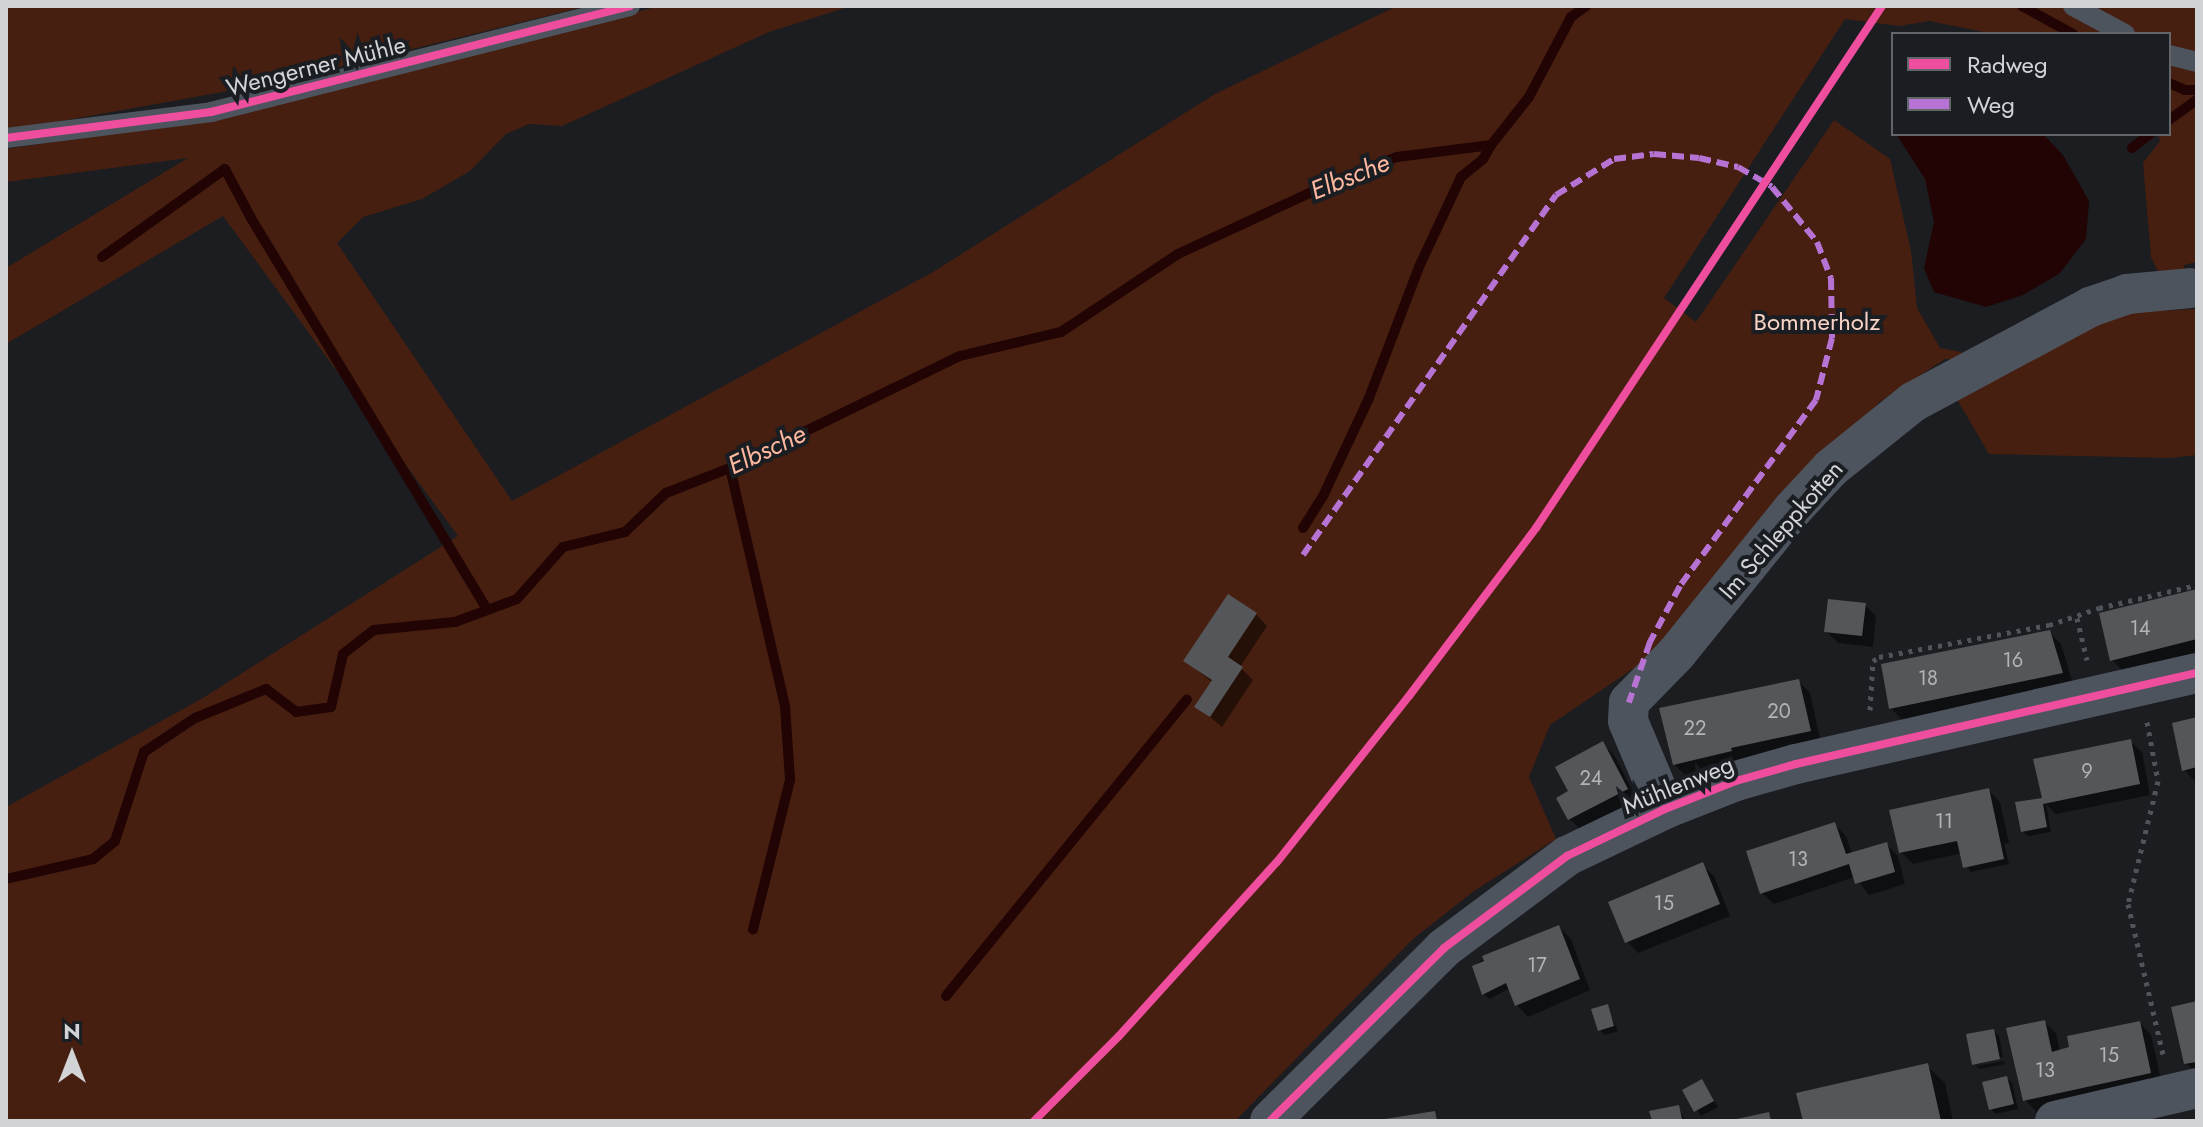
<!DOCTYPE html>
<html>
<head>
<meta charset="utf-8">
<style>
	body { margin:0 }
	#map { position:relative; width:2203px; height:1127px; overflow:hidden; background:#1b1d20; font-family:Jost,sans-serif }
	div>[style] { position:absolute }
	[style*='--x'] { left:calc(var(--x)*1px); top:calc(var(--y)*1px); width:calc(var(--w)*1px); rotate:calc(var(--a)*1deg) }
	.green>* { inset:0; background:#471f10 }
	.water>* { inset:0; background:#210403 }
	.shadow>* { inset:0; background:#0007 }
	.stream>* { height:10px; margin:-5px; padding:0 5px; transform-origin:5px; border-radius:5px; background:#210403 }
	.building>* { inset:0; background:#555659 }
	.path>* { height:5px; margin-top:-2.5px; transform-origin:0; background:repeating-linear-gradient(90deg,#4f545a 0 4px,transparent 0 10px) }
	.lane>* { height:20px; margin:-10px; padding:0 10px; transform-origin:10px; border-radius:10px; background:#4d545e }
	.street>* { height:40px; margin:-20px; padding:0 20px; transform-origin:20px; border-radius:20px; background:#4d545e }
	.quiet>* { height:6px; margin-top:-3px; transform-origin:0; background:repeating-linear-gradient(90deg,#b673d3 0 12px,transparent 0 18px) }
	.cycleway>* { height:8px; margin:-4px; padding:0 4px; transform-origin:4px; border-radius:4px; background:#ef4d9e }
	span { translate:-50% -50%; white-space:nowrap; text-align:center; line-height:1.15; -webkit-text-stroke:8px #1a1d21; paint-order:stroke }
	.number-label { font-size:20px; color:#b2b4b7 }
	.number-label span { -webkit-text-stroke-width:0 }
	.street-label { font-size:24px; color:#d1d3d6 }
	.park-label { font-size:24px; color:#f8d4c7 }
	.water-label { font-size:26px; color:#feb89f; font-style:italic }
	.frame { position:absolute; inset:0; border:8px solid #d1d3d6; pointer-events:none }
	.legend { position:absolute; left:1891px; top:32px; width:280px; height:104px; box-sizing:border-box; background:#1a1d21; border:2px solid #636669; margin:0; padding:10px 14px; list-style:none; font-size:24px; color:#d1d3d6 }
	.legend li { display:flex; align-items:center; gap:16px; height:40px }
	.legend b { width:40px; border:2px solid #636669 }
	.north { position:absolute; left:32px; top:1015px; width:80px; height:80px; -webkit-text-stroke:6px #1a1d21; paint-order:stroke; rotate:0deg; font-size:22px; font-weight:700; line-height:32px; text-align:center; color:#d1d3d6 }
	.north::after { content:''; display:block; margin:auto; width:28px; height:36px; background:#d1d3d6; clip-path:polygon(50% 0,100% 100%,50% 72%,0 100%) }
</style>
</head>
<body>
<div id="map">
	<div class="green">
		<i style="clip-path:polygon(6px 6px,587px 6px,278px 82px,6px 131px)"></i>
		<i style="clip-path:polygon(660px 6px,851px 6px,769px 32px,562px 126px,529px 124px,506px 134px,470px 171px,422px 199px,363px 217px,337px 243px,512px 501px,933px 272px,1215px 94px,1397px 6px,2197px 6px,2197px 262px,2184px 265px,2184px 278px,2168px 277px,2157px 270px,2151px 257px,2143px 163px,2160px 141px,2158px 134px,2169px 134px,2169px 34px,1994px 34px,1929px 21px,1899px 26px,1845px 19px,1664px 298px,1696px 322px,1834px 120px,1890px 159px,1911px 251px,1917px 308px,1940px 348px,1961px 352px,1964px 359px,1945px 359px,1878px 403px,1864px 430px,1665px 647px,1550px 725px,1529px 777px,1556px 839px,1474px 891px,1413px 939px,1235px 1121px,6px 1121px,6px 807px,203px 698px,458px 536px,223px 216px,6px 344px,6px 268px,188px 158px,6px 182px,6px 149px,216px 118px)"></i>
		<i style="clip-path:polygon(2197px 306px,2197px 455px,2169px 458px,1989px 454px,1951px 389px,2116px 313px,2196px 309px)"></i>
	</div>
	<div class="water">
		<i style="clip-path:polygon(1896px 134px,2043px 134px,2063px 155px,2089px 201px,2086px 239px,2060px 273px,2023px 295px,1986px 307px,1934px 292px,1924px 268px,1934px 222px,1925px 179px)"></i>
	</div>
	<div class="shadow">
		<i style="clip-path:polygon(2197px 592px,2197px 653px,2123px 671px,2112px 660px)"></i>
		<i style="clip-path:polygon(1865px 605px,1876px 616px,1873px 647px,1838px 643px,1827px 632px)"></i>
		<i style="clip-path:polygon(1256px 614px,1267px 626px,1240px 667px,1253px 680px,1222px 727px,1197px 706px,1213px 683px,1186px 661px)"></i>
		<i style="clip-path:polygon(2049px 632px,2061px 644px,2073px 684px,1902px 720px,1891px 708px)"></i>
		<i style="clip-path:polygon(1798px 681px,1810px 693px,1821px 743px,1686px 776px,1674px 764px)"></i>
		<i style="clip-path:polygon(2197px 719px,2197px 781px,2195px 781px,2184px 770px)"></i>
		<i style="clip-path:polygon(2130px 741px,2142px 752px,2150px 795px,2056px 814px,2046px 804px,2051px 832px,2028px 836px,2022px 831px,2044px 799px)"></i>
		<i style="clip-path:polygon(1603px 744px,1614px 755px,1638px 801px,1581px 830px,1570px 819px,1570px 792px)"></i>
		<i style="clip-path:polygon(1988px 790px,2000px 802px,2009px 843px,2004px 844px,2009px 864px,1970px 872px,1962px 853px,1913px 864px,1901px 852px)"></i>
		<i style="clip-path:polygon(1834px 824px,1846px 836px,1852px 854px,1886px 844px,1898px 856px,1905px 884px,1869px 895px,1855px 877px,1774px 904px,1762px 893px)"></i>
		<i style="clip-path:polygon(1702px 865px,1714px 876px,1730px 916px,1638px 953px,1627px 941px)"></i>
		<i style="clip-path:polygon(1559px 927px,1571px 939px,1590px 990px,1528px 1017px,1517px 1005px,1510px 988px,1490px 999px,1484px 994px,1474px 966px,1496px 950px)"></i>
		<i style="clip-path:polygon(2197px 1003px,2197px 1074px,2186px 1063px)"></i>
		<i style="clip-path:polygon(1607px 1007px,1618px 1031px,1605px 1035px,1600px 1030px)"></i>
		<i style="clip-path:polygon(2044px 1022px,2056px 1033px,2060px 1052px,2140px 1023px,2151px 1035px,2162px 1084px,2037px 1112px,2025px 1100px)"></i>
		<i style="clip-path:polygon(1993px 1031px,1999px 1036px,2003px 1057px,1975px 1065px)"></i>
		<i style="clip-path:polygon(2004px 1061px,2005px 1064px,1979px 1069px,1976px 1066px)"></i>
		<i style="clip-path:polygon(1927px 1066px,1945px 1083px,1953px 1121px,1805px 1121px)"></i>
		<i style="clip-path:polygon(2007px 1078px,2012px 1083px,2018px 1109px,1996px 1114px,1991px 1109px)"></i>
		<i style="clip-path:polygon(1701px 1082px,1718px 1107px,1701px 1116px,1684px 1091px)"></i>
		<i style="clip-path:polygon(1678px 1107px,1686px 1121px,1654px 1121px,1652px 1112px)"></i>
	</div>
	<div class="stream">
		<i style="--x:2022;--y:6;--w:58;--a:28.8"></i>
		<i style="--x:2169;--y:83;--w:17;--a:24"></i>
		<i style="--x:2185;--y:90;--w:12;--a:0"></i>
		<i style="--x:2169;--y:120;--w:34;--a:-36"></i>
		<i style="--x:2132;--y:148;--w:23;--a:-38"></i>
		<i style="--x:102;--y:257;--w:151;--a:-35.6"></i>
		<i style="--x:225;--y:169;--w:55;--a:62"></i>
		<i style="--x:251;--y:218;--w:457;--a:58.9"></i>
		<i style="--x:730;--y:468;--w:244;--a:77"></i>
		<i style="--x:785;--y:706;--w:74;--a:86.1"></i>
		<i style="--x:790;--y:780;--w:154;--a:103.9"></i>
		<i style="--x:1303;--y:528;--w:40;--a:-58"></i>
		<i style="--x:1324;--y:494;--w:106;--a:-64.9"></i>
		<i style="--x:1369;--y:398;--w:140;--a:-69.1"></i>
		<i style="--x:1419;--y:267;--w:99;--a:-65"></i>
		<i style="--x:1461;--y:177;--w:28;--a:-39"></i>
		<i style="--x:1483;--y:159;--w:16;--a:-60"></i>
		<i style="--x:6;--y:879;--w:89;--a:-12.9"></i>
		<i style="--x:93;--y:859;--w:28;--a:-39"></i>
		<i style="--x:115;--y:841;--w:94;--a:-72"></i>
		<i style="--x:144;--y:752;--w:61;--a:-33.7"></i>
		<i style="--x:195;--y:718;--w:77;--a:-22.2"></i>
		<i style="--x:266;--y:689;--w:38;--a:37"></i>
		<i style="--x:296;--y:712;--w:35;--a:-8"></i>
		<i style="--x:331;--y:707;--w:54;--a:-77.2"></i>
		<i style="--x:343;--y:654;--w:39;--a:-38"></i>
		<i style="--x:374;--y:630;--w:81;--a:-5.6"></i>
		<i style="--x:455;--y:622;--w:66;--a:-20.4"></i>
		<i style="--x:517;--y:599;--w:69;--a:-48.5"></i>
		<i style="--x:563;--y:547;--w:64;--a:-13.6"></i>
		<i style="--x:625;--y:532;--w:57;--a:-43.6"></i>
		<i style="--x:666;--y:493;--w:69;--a:-21.3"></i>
		<i style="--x:730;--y:468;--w:256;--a:-26"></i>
		<i style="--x:960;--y:356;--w:104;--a:-13.4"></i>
		<i style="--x:1061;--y:332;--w:141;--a:-33.7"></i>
		<i style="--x:1178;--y:254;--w:173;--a:-24.9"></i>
		<i style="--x:1335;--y:181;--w:66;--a:-21.2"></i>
		<i style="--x:1397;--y:157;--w:95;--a:-7.3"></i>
		<i style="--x:1491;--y:145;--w:61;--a:-51.6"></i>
		<i style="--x:1529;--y:97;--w:90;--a:-62.3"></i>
		<i style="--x:1571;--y:17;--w:19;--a:-36"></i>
		<i style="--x:946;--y:996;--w:382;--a:-50.9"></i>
	</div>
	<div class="building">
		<i style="clip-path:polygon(2197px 589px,2197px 639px,2110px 661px,2099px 613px)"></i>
		<i style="clip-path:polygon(1228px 594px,1257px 613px,1228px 657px,1243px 667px,1210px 717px,1194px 707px,1212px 680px,1183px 661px)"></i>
		<i style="clip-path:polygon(1828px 599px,1866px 603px,1862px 636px,1824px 632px)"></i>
		<i style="clip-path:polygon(2050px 630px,2063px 673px,1889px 709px,1881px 664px)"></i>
		<i style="clip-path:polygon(1799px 679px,1811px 731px,1731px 748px,1732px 751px,1673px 765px,1659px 708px)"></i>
		<i style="clip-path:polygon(2197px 717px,2197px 767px,2182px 771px,2172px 723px)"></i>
		<i style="clip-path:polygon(2131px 739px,2140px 784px,2043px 804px,2047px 827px,2021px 832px,2015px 802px,2042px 798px,2033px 759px)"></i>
		<i style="clip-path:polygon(1603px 741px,1628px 789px,1568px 820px,1556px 798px,1568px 791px,1555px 767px)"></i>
		<i style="clip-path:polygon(1989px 788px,2004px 859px,1963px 868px,1957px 841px,1899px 853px,1889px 810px)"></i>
		<i style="clip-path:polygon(1835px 822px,1846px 854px,1887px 842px,1895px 872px,1855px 884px,1849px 864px,1760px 894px,1746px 851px)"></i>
		<i style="clip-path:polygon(1703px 862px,1720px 904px,1625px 943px,1608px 902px)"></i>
		<i style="clip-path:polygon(1559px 925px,1580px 979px,1515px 1006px,1506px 983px,1482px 995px,1472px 966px,1484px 961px,1482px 956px)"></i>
		<i style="clip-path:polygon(2197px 1001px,2197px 1062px,2184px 1064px,2171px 1007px)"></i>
		<i style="clip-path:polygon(1608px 1004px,1614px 1026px,1598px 1031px,1591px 1009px)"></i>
		<i style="clip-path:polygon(2045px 1020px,2052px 1052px,2069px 1047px,2067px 1036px,2140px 1021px,2151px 1073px,2023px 1101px,2006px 1028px)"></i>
		<i style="clip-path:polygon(1994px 1029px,2000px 1059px,1972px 1065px,1966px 1034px)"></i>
		<i style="clip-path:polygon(1928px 1063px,1941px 1121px,1803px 1121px,1796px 1093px)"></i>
		<i style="clip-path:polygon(2007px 1076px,2014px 1104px,1989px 1110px,1982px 1082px)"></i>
		<i style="clip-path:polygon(1702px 1079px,1714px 1101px,1694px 1112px,1682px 1090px)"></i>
		<i style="clip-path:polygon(1679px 1105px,1682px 1119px,1652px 1121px,1649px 1111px)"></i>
		<i style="clip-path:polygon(1435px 1111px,1437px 1121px,1385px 1121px,1385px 1119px)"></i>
		<i style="clip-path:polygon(1769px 1112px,1771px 1121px,1732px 1121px,1732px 1120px)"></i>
	</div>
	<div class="path">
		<i style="--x:2077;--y:618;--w:43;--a:76.6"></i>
		<i style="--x:1870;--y:710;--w:49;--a:-86.5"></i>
		<i style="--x:1873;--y:661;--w:7;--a:-34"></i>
		<i style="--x:1879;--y:657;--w:173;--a:-10.7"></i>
		<i style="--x:2049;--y:625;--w:53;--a:-18.8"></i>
		<i style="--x:2099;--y:608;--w:101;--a:-13.2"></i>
		<i style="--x:2147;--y:722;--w:60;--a:79.4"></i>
		<i style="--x:2158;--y:781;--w:127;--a:103.7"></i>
		<i style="--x:2128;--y:904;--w:159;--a:76.9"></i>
	</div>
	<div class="lane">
		<i style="--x:2073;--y:6;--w:59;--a:28.3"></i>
		<i style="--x:2169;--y:55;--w:29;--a:14"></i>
		<i style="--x:6;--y:138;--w:207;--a:-7.2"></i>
		<i style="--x:211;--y:112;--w:432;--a:-14.2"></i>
	</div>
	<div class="street">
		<i style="--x:1665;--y:809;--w:95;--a:-112.8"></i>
		<i style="--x:1628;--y:721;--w:19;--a:-87"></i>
		<i style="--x:1629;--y:702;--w:67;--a:-45.6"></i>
		<i style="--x:1676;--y:654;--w:185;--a:-51.1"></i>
		<i style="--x:1792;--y:510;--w:57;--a:-47.1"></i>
		<i style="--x:1831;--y:468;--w:105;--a:-38.8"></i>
		<i style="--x:1913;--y:402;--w:201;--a:-28.2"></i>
		<i style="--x:2090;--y:307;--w:39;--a:-19"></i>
		<i style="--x:2127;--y:294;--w:63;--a:-5.4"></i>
		<i style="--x:1270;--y:1121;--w:245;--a:-44.8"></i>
		<i style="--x:1444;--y:948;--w:154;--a:-36.8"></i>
		<i style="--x:1567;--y:856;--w:109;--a:-25.6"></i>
		<i style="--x:1665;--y:809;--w:76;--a:-21.5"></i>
		<i style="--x:1736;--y:781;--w:62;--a:-15.8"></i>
		<i style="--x:1796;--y:764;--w:411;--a:-12.8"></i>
		<i style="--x:2055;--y:1121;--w:146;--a:-13.1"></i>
	</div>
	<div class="quiet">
		<i style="--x:1303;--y:555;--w:440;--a:-54.9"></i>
		<i style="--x:1556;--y:195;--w:68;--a:-31.8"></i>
		<i style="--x:1614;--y:159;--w:40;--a:-7.1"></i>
		<i style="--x:1654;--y:154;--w:45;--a:5.1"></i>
		<i style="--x:1699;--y:158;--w:40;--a:13"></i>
		<i style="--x:1738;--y:167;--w:39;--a:30"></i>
		<i style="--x:1772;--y:187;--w:71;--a:50.7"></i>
		<i style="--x:1817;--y:242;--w:39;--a:69"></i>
		<i style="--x:1831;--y:278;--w:60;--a:89"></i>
		<i style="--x:1832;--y:338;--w:64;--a:104.5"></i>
		<i style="--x:1816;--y:400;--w:230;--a:126.2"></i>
		<i style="--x:1680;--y:586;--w:64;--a:118.2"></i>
		<i style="--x:1650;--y:642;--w:64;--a:109.3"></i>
	</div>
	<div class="cycleway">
		<i style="--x:6;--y:138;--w:207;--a:-7.2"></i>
		<i style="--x:211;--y:112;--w:432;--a:-14.2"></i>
		<i style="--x:1034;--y:1121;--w:120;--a:-45"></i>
		<i style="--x:1119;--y:1036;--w:235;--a:-47.8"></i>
		<i style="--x:1277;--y:862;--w:212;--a:-51.5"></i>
		<i style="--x:1409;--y:696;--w:211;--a:-52.9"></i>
		<i style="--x:1536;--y:528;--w:626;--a:-56.46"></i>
		<i style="--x:1270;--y:1121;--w:245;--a:-44.8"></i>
		<i style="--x:1444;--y:948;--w:154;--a:-36.8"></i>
		<i style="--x:1567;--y:856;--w:109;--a:-25.6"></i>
		<i style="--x:1665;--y:809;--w:76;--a:-21.5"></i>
		<i style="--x:1736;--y:781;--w:62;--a:-15.8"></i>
		<i style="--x:1796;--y:764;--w:411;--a:-12.8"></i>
	</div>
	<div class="number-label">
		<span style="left:2140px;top:628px">14</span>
		<span style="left:2013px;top:660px">16</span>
		<span style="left:1928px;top:678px">18</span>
		<span style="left:1779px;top:711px">20</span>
		<span style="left:1695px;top:728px">22</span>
		<span style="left:2087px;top:771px">9</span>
		<span style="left:1591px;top:778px">24</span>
		<span style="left:1944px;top:821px">11</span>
		<span style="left:1798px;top:859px">13</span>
		<span style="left:1664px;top:903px">15</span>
		<span style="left:1537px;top:965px">17</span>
		<span style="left:2109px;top:1055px">15</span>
		<span style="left:2045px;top:1070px">13</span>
	</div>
	<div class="street-label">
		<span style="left:316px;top:66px;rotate:-14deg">Wengerner Mühle</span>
		<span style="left:1781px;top:530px;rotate:-49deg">Im Schleppkotten</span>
		<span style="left:1678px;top:785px;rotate:-22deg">Mühlenweg</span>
	</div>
	<div class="park-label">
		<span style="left:1817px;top:322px">Bommerholz</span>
	</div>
	<div class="water-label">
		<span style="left:1350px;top:177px;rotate:-22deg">Elbsche</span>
		<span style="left:767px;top:450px;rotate:-25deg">Elbsche</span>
	</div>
	<div class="frame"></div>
	<ul class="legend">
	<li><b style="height:10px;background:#ef4d9e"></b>Radweg</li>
	<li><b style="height:10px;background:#b673d3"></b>Weg</li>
	</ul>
	<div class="north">N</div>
</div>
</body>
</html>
